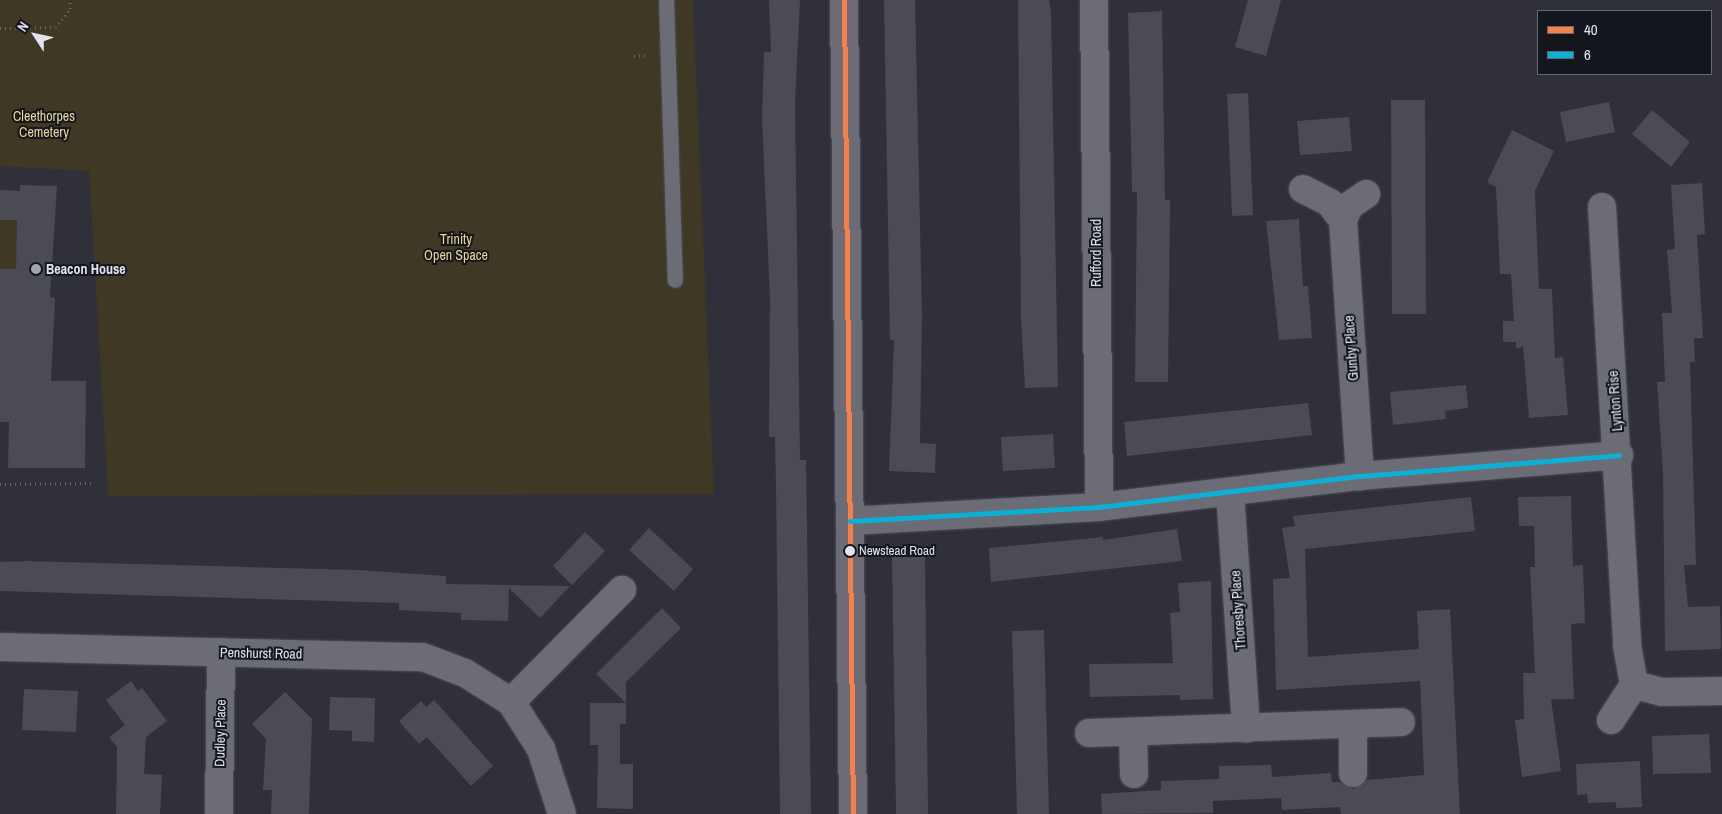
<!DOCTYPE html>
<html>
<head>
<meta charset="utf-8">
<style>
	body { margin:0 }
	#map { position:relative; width:1722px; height:814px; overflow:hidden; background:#2f303a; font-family:"Archivo Narrow",sans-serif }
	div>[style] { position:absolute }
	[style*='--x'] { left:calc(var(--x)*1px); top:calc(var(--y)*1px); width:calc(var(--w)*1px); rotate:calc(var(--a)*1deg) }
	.green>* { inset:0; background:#3f3824 }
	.building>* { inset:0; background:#4a4b54 }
	.path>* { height:3px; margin-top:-1.5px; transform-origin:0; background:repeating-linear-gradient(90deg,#666770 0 1px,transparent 0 5px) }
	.roads { filter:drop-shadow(0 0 1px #4d4e57) drop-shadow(0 0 1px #4d4e57) }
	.service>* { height:15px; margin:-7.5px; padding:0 7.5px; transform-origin:7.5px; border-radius:7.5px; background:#6b6c76 }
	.minor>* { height:28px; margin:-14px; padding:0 14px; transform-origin:14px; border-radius:14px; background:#6b6c76 }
	.bus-1>* { height:5px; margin:-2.5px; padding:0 2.5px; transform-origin:2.5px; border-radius:2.5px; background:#f78048 }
	.bus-2>* { height:5px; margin:-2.5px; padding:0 2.5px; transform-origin:2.5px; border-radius:2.5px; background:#0dafd3 }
	.dots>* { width:14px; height:14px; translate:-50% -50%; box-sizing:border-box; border:2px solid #14161e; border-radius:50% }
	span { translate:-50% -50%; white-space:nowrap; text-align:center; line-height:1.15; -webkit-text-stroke:4px #14161e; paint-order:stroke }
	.bus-label { font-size:13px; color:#e1e3f0 }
	.left { translate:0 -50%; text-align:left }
	.park-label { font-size:14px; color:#ead698 }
	.street-label { font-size:14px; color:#e1e3f0 }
	.poi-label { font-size:14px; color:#e1e3f0; font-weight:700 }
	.legend { position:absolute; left:1537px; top:10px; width:175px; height:65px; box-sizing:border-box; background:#14161e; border:1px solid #666872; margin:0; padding:6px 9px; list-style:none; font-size:15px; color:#e1e3f0 }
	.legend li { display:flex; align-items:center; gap:10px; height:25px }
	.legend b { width:25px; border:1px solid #666872 }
	.north { position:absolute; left:10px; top:10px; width:50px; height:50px; -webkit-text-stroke:4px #14161e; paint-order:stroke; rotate:305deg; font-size:14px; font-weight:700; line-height:20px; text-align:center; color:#e1e3f0 }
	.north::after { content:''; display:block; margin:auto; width:18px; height:22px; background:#e1e3f0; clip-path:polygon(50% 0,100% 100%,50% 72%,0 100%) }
</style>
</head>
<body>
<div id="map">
	<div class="green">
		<i style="clip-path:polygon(0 0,693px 0,714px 494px,108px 496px,89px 171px,0 166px)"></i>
		<i style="clip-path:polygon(0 220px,17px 220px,21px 269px,0 269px)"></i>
	</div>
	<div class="building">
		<i style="clip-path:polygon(769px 0,800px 0,795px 104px,800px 460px,806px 460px,811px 814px,780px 814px,776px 487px,775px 437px,769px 437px,770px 296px,762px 120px,764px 52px,771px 52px)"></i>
		<i style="clip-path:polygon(884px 0,915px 0,922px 314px,920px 443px,936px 444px,935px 473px,889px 471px,894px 340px,890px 340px)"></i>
		<i style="clip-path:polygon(1018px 0,1049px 0,1051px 12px,1058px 387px,1025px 388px,1021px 320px)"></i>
		<i style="clip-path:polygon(1248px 0,1281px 0,1266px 56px,1235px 47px)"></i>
		<i style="clip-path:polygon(1162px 11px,1165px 200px,1170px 200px,1170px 213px,1168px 382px,1135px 382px,1137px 192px,1132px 192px,1128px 13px)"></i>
		<i style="clip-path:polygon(1248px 93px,1253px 215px,1232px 216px,1227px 94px)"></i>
		<i style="clip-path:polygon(1391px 100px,1425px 100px,1426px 314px,1392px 314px)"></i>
		<i style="clip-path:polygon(1609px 102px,1615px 132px,1566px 142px,1560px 112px)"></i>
		<i style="clip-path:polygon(1652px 110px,1690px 142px,1671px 167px,1632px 134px)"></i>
		<i style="clip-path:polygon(1349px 117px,1352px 151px,1300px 155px,1297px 121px)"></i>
		<i style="clip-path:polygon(1512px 130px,1554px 151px,1535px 191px,1539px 289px,1552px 289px,1555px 358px,1563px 357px,1568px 415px,1529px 418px,1523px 347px,1516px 348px,1516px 342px,1503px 342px,1503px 321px,1514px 321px,1511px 274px,1500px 274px,1496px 187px,1487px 182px)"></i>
		<i style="clip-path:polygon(1702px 183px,1705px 234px,1697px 235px,1703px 338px,1694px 338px,1695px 362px,1690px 362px,1696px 565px,1684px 565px,1688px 607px,1720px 606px,1721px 649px,1665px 651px,1663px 474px,1657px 382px,1665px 382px,1662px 313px,1672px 313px,1667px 250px,1675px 249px,1671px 185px)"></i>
		<i style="clip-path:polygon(20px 185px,57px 186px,50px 297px,55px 298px,51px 381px,86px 381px,85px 468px,8px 468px,9px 422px,0 422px,0 269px,16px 269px,17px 220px,0 220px,0 190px,20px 191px)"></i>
		<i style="clip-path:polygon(1299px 219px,1303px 286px,1308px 286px,1312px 338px,1279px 340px,1266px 221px)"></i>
		<i style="clip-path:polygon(1466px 385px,1468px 408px,1445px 411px,1446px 419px,1393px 425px,1390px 392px)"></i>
		<i style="clip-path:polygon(1308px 403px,1312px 435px,1127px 456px,1124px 422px)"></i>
		<i style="clip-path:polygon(1053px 434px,1055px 468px,1003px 471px,1001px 437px)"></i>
		<i style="clip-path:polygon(1571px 496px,1573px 566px,1583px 565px,1585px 623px,1571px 624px,1574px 699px,1551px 699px,1561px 771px,1522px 777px,1515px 720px,1524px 719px,1523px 673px,1535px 673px,1530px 567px,1535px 567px,1534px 526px,1519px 526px,1518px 497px)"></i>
		<i style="clip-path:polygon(1471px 497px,1475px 531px,1305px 549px,1308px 657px,1419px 649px,1417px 611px,1450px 609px,1460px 814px,1341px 814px,1340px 807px,1282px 810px,1281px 798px,1213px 801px,1213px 813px,1102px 814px,1101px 794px,1161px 790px,1161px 781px,1219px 779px,1219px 766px,1271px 765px,1272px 777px,1331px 773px,1332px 782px,1340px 782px,1353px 789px,1367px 780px,1424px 775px,1420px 681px,1276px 690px,1273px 579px,1290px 578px,1282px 528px,1295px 526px,1293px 516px)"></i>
		<i style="clip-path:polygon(649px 528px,693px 569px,674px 591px,629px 550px)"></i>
		<i style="clip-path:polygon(1177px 529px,1182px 561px,991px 582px,989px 548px,1103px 537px,1103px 540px)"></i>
		<i style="clip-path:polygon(585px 532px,605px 551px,572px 585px,553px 566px)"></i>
		<i style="clip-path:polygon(892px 557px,925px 557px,928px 814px,896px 814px)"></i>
		<i style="clip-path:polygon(27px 561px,358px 570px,446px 576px,446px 584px,570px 586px,540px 618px,509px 588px,508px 621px,461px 620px,461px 613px,399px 610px,399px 603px,0 591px,0 562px)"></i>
		<i style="clip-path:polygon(1211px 581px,1213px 699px,1180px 700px,1180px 695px,1090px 697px,1089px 664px,1173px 663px,1170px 613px,1180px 612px,1178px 583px)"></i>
		<i style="clip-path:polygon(662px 608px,681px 628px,626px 682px,626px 724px,620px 724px,620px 764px,633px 764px,633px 809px,597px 808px,598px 745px,590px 745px,590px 703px,626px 703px,596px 674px)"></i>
		<i style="clip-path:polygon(1044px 630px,1049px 814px,1017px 814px,1012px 631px)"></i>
		<i style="clip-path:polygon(131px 681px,138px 691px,142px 688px,167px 721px,146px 737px,144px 774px,162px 775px,160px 814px,116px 814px,117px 747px,109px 737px,125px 725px,106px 700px)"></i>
		<i style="clip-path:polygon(24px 689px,78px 691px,76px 732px,22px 730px)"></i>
		<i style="clip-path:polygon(285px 692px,312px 719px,309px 814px,271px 814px,272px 790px,263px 790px,266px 739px,252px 724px)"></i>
		<i style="clip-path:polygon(330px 697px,375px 698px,374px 742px,352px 741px,352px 731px,329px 730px)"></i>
		<i style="clip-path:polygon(434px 700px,493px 766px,471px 786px,427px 737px,419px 744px,399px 721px,421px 701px,426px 707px)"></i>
		<i style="clip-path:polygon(1709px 734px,1711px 773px,1653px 774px,1652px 736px)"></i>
		<i style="clip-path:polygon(1640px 761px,1642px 807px,1616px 808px,1616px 802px,1588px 803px,1587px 794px,1577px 795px,1576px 764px)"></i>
	</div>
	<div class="path">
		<i style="--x:0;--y:28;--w:55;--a:-1"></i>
		<i style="--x:55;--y:27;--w:23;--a:-50"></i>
		<i style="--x:70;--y:9;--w:9;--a:-90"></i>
		<i style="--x:634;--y:56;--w:14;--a:-4"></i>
		<i style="--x:0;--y:484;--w:92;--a:-0.6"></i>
	</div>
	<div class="roads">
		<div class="service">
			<i style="--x:666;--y:0;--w:280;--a:88.2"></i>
		</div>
		<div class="minor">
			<i style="--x:844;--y:0;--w:814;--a:89.37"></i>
			<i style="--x:1094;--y:0;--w:507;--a:89.43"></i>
			<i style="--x:1303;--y:189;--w:30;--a:27"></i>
			<i style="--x:1330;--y:203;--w:21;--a:53"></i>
			<i style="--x:1343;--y:220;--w:257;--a:86.2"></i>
			<i style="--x:1602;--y:207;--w:439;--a:86.7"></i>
			<i style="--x:1627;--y:645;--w:41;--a:80.1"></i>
			<i style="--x:1634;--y:685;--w:42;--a:123.3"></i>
			<i style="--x:1343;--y:220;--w:15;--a:-67"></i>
			<i style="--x:1349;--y:206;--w:21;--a:-35"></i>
			<i style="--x:1230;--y:492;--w:237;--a:86.1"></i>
			<i style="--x:850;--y:521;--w:249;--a:-3.2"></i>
			<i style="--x:1099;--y:507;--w:263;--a:-6.8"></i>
			<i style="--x:1360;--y:476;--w:260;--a:-4.6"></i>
			<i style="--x:0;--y:647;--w:423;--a:1.4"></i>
			<i style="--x:423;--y:657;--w:45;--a:20.9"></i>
			<i style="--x:465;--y:673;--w:54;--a:32.2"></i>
			<i style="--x:511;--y:702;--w:56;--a:57.4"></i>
			<i style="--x:541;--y:749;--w:68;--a:72.1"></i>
			<i style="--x:1634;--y:685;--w:29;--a:14"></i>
			<i style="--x:1662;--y:692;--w:60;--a:-1"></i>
			<i style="--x:511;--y:702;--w:158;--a:-45.3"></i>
			<i style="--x:1353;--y:724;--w:49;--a:90"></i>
			<i style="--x:1133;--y:732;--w:42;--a:88.6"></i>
			<i style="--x:1089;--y:733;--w:312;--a:-2"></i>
			<i style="--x:219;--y:814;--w:162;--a:-89.3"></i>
		</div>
	</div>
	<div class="bus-1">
		<i style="--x:844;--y:0;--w:814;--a:89.37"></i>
	</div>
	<div class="bus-2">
		<i style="--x:850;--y:521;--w:249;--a:-3.2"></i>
		<i style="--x:1099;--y:507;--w:263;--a:-6.8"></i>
		<i style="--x:1360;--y:476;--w:260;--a:-4.6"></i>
	</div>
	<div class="dots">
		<i style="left:36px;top:269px;background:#a3a4b0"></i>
		<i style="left:850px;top:551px;background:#e1e3f0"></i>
	</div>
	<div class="bus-label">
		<span class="left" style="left:859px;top:551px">Newstead Road</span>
	</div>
	<div class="park-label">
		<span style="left:44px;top:124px">Cleethorpes<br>Cemetery</span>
		<span style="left:456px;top:247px">Trinity<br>Open Space</span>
	</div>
	<div class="street-label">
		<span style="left:1096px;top:253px;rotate:-90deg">Rufford Road</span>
		<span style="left:1351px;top:348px;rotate:-94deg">Gunby Place</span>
		<span style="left:1615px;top:401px;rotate:-94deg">Lynton Rise</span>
		<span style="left:1238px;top:610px;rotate:-94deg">Thoresby Place</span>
		<span style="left:261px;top:653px;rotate:1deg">Penshurst Road</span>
		<span style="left:220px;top:733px;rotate:-89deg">Dudley Place</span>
	</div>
	<div class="poi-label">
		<span class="left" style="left:46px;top:269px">Beacon House</span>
	</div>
	<ul class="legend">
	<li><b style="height:6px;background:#f78048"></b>40</li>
	<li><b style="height:6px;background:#0dafd3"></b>6</li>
	</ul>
	<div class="north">N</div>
</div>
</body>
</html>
